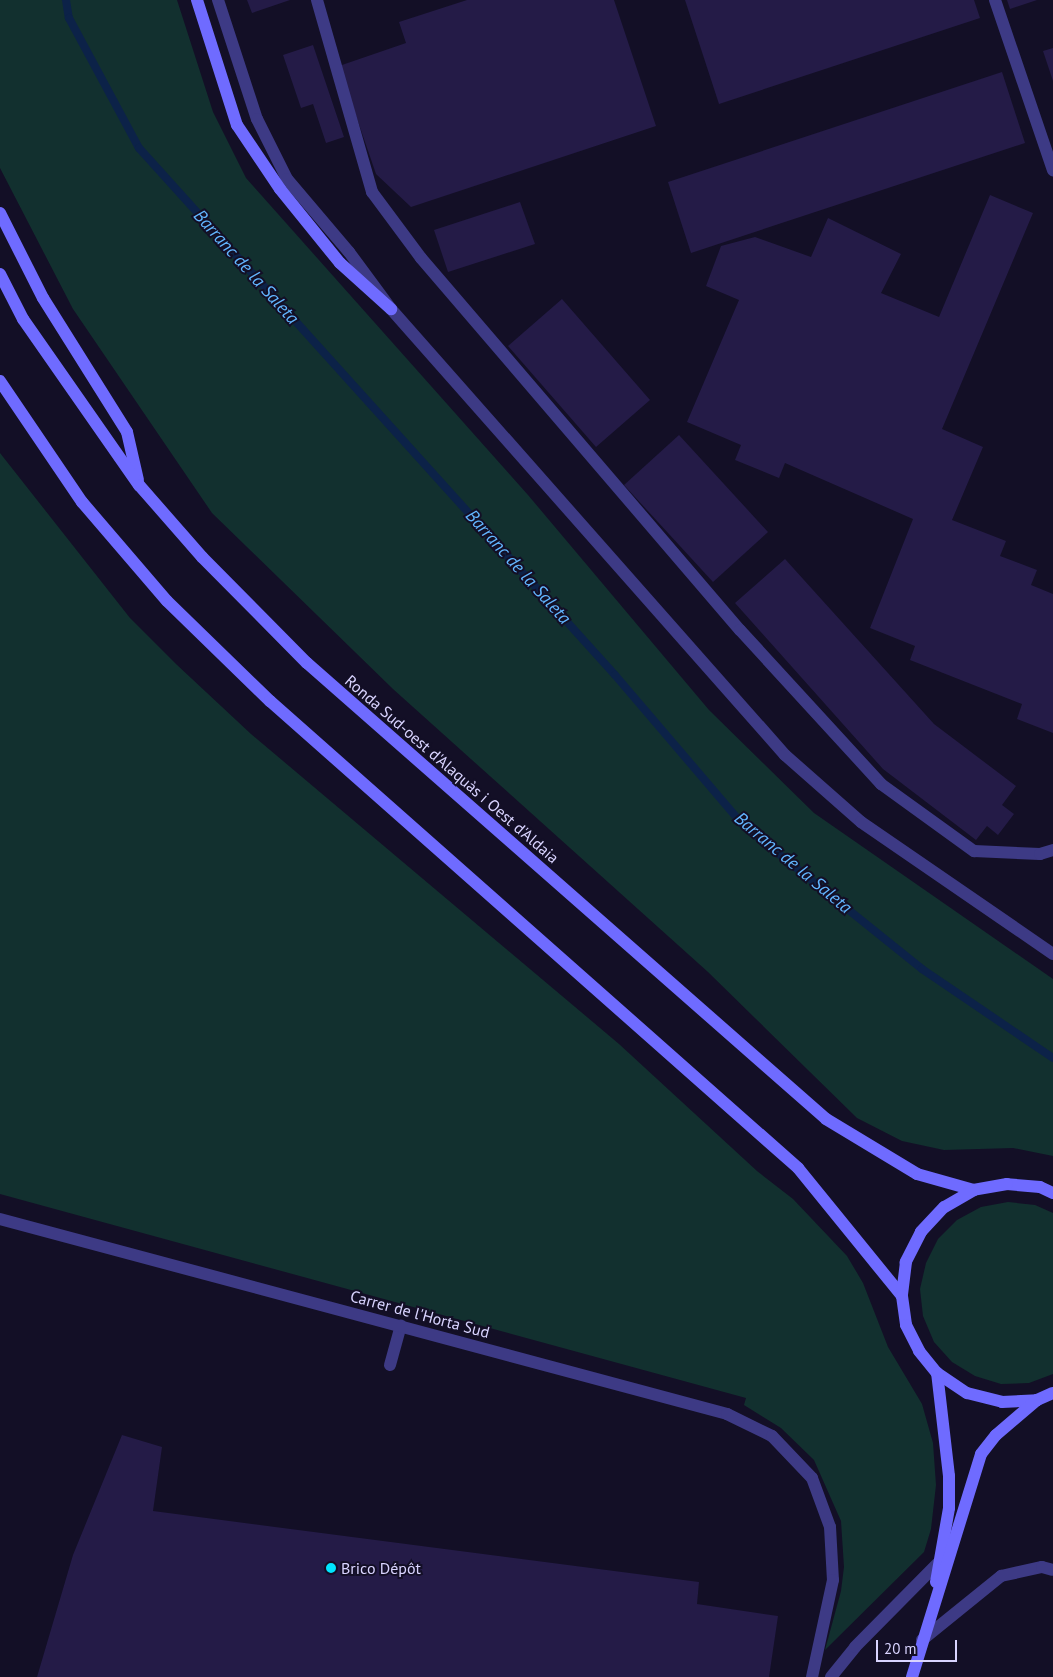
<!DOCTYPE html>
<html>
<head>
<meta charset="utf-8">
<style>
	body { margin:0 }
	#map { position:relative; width:1053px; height:1677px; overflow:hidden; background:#130f26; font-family:"PT Sans",sans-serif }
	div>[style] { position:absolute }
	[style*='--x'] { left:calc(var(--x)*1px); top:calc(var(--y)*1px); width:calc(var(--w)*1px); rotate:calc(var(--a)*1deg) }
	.green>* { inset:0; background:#12302f }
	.stream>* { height:8px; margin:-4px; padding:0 4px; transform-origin:4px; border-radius:4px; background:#0c2248 }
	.building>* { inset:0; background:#241b47 }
	.lane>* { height:12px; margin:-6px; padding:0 6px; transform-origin:6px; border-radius:6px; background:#3d3a85 }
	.street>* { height:12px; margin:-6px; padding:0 6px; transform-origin:6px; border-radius:6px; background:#3d3a85 }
	.secondary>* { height:12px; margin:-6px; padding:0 6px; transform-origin:6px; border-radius:6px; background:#6f6bff }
	.dots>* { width:14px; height:14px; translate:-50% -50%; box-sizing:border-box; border:2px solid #130f26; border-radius:50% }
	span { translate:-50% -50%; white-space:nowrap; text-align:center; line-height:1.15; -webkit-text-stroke:4px #130f26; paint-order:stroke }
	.street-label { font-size:16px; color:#d9d4ff }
	.poi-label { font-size:16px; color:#d9d4ff }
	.left { translate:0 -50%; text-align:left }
	.water-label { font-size:18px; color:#62b6ff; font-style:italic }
	.scale { position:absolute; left:876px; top:1640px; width:81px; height:22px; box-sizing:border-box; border:2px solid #d9d4ff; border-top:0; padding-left:6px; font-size:15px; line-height:18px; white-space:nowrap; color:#d9d4ff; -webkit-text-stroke:4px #130f26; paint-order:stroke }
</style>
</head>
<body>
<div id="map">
	<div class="green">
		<i style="clip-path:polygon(0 0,177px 0,213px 112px,246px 178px,528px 495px,709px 710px,814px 813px,1053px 979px,1053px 1156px,1013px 1148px,944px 1150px,902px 1141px,857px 1118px,708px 972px,393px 689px,212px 513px,73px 309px,0 168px)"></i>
		<i style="clip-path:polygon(0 453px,130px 618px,176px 664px,251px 734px,619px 1044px,757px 1171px,793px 1199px,847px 1256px,863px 1283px,888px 1347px,922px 1404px,933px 1443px,936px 1485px,931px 1529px,924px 1552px,825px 1650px,841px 1591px,844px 1567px,841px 1521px,814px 1460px,781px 1428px,744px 1405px,746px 1398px,0 1194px)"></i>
		<i style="clip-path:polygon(1008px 1202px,1035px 1205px,1053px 1213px,1053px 1374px,1029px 1383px,1001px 1384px,975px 1376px,952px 1362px,934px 1342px,923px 1316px,920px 1289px,926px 1263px,938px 1239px,957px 1220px,981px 1207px)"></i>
	</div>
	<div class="stream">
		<i style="--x:66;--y:0;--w:18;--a:81"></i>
		<i style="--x:69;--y:18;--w:148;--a:61.7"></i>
		<i style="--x:139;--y:148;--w:710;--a:47.91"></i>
		<i style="--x:615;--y:675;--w:197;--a:49.5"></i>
		<i style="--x:743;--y:825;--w:230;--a:38.8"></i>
		<i style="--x:922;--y:969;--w:158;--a:34.2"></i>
	</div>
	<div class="building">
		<i style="clip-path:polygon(247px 0,290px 0,252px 13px)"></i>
		<i style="clip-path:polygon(467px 0,614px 0,656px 126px,411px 207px,376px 174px,339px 66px,406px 43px,399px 22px)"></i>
		<i style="clip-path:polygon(685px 0,974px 0,980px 18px,719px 104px)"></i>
		<i style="clip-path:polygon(1007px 0,1037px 0,1010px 9px)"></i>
		<i style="clip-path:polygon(313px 45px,344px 137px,326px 143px,313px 104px,301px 108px,283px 55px)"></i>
		<i style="clip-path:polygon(1053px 48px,1053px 81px,1043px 51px)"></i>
		<i style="clip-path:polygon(1002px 72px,1025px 143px,691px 253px,668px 182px)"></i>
		<i style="clip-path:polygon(990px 195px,1033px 213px,942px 429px,983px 447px,952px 520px,1006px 541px,1000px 556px,1037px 570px,1031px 585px,1053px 594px,1053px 733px,1017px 719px,1022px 704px,910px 660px,915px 646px,870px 628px,913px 519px,785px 463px,779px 478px,735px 460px,741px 445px,687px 422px,739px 300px,706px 286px,721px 246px,755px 237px,811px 257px,828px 218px,901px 254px,881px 293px,939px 317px)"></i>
		<i style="clip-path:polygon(520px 202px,535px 244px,448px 272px,434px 230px)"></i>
		<i style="clip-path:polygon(562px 299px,650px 400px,596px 447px,508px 346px)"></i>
		<i style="clip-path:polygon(679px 435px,768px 532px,713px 582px,624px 485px)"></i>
		<i style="clip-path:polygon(785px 559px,934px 724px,1016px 786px,1002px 805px,1014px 814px,998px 835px,987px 826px,976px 840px,883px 769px,735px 603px)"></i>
		<i style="clip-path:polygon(122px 1435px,162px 1447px,153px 1511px,699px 1582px,697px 1604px,778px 1616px,769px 1677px,37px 1677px,73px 1555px)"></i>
	</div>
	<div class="lane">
		<i style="--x:317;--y:0;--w:200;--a:74"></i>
		<i style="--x:372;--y:192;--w:82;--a:53.4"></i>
		<i style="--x:421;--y:258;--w:490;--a:49.4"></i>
		<i style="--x:740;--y:630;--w:209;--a:47.5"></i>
		<i style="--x:881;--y:784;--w:115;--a:35.8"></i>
		<i style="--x:974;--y:851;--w:66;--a:2.6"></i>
		<i style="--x:1040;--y:854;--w:14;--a:-17"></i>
		<i style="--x:995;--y:0;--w:180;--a:71.2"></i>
		<i style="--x:390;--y:1365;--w:41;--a:-74.6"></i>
		<i style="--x:922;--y:1640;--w:102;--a:-39"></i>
		<i style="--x:1001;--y:1576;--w:42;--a:-12.4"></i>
		<i style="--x:1042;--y:1567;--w:11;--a:15"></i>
	</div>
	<div class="street">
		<i style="--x:218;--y:0;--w:125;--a:71.9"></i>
		<i style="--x:257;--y:119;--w:67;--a:63.4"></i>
		<i style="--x:287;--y:179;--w:96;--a:49.7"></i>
		<i style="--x:349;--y:252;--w:71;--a:53.6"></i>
		<i style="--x:391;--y:309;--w:595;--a:48.54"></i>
		<i style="--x:785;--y:755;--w:101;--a:41.4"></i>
		<i style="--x:861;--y:822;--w:233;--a:34.5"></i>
		<i style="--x:0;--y:1219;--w:753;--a:15.01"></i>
		<i style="--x:727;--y:1414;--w:50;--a:26.1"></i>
		<i style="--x:772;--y:1436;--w:58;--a:46.4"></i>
		<i style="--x:812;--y:1478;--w:52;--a:69.8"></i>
		<i style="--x:830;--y:1527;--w:53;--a:86.8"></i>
		<i style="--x:833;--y:1580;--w:99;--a:102.2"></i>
		<i style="--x:831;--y:1677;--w:38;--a:-51"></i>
		<i style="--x:855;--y:1647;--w:117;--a:-45.3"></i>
	</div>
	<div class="secondary">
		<i style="--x:197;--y:0;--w:131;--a:72.3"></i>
		<i style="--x:237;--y:125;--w:77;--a:56.1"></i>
		<i style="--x:280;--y:189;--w:95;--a:51"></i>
		<i style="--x:340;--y:263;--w:69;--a:42"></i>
		<i style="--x:0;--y:213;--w:95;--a:63.2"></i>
		<i style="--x:43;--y:298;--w:158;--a:57.9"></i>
		<i style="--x:127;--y:432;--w:49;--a:77.1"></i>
		<i style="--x:0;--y:274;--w:51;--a:62.9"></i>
		<i style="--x:23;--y:319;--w:203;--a:55.1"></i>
		<i style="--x:139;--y:485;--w:96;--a:48.8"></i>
		<i style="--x:202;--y:557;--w:149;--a:45.3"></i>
		<i style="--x:307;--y:663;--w:691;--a:41.3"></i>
		<i style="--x:826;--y:1119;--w:106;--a:31.1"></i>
		<i style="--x:917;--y:1174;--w:59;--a:15.7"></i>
		<i style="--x:0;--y:381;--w:146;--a:55.9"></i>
		<i style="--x:82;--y:502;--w:130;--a:49.4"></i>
		<i style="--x:167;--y:601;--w:144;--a:44.2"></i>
		<i style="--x:270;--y:701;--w:705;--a:41.49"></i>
		<i style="--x:798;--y:1168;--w:165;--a:50.9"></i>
		<i style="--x:1053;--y:1193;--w:14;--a:-155"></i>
		<i style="--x:1040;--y:1187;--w:33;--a:-175"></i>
		<i style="--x:1007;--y:1184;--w:34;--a:170"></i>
		<i style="--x:974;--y:1190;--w:34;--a:150"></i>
		<i style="--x:944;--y:1207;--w:34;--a:133"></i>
		<i style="--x:921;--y:1232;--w:34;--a:117"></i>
		<i style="--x:906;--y:1262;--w:34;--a:97"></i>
		<i style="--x:902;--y:1296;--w:29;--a:82"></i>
		<i style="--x:906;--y:1325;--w:29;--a:63"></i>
		<i style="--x:919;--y:1351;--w:28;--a:51"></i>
		<i style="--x:937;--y:1373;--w:36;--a:34"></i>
		<i style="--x:967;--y:1393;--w:36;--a:14"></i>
		<i style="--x:1002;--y:1402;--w:35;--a:-3"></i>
		<i style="--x:1037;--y:1400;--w:17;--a:-24"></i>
		<i style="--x:936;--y:1582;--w:75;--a:-80"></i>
		<i style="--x:949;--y:1508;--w:32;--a:-90"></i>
		<i style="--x:949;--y:1476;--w:104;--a:-96.6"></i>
		<i style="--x:912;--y:1677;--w:233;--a:-72.8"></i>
		<i style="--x:981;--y:1454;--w:24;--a:-52"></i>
		<i style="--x:996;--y:1435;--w:54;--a:-40.5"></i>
	</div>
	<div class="dots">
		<i style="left:331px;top:1568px;background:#00e5ff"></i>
	</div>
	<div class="street-label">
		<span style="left:452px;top:769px;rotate:41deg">Ronda Sud-oest d'Alaquàs i Oest d'Aldaia</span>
		<span style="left:420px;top:1314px;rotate:15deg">Carrer de l'Horta Sud</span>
	</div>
	<div class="poi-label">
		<span class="left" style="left:341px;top:1568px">Brico Dépôt</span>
	</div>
	<div class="water-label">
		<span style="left:246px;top:267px;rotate:48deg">Barranc de la Saleta</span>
		<span style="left:518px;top:567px;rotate:48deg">Barranc de la Saleta</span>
		<span style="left:793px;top:863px;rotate:40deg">Barranc de la Saleta</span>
	</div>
	<div class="scale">20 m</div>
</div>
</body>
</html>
